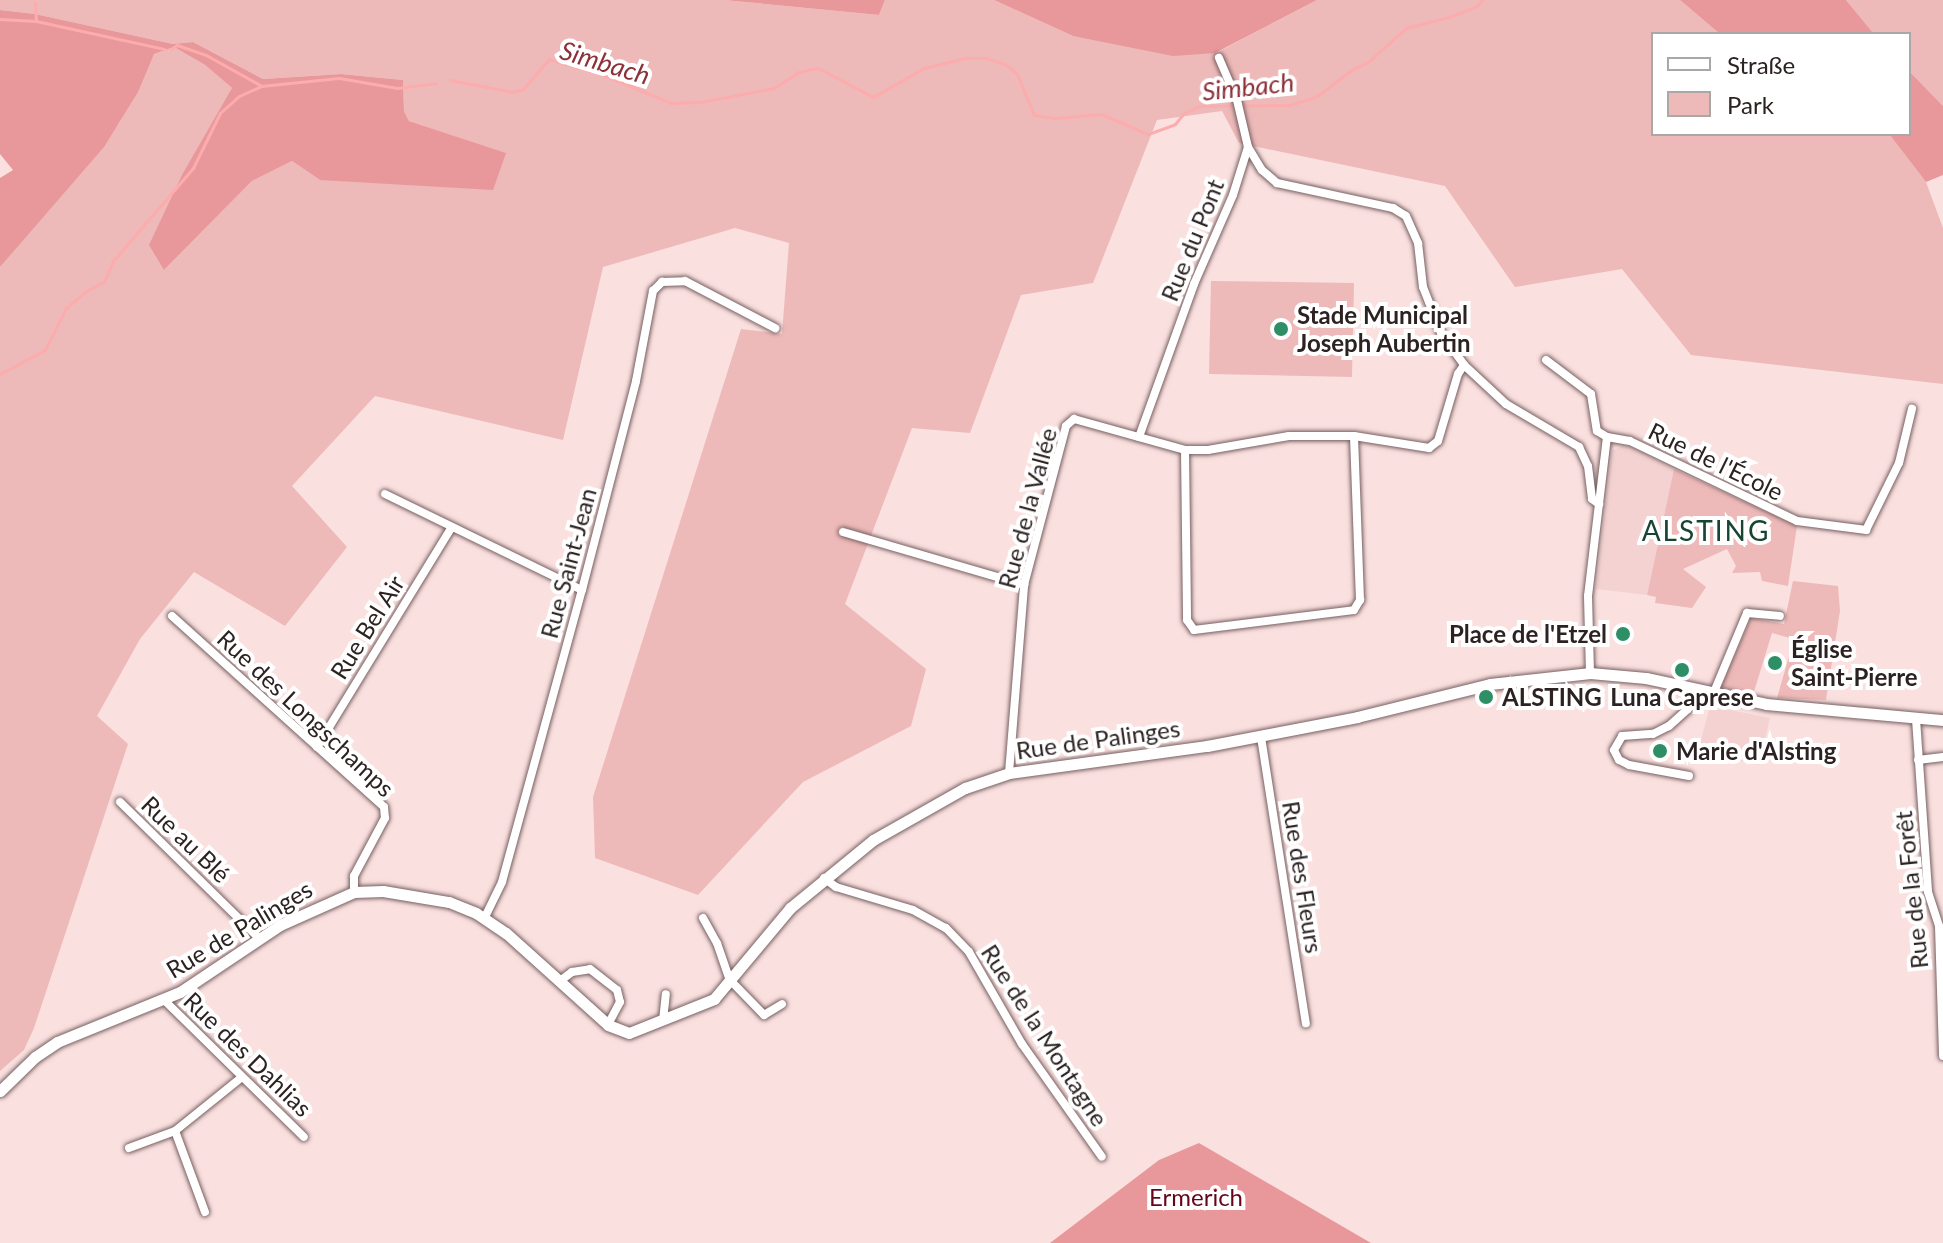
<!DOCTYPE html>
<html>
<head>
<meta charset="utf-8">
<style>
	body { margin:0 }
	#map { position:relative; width:1943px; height:1243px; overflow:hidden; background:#fbe0e0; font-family:Lato,sans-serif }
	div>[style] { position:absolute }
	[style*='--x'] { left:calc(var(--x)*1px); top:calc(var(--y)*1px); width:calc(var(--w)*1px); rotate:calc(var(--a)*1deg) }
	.built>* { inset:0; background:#f5d2d2 }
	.green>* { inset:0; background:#eeb9b9 }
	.forest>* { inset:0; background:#e8989a }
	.stream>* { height:3px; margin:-1.5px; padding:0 1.5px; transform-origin:1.5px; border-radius:1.5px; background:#fdacad }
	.roads { filter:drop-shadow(0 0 2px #776060) drop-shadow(0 0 2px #776060) }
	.minor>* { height:8px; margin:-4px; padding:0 4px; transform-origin:4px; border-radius:4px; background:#fff }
	.secondary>* { height:11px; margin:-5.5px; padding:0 5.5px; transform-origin:5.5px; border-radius:5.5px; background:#fff }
	.dots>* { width:22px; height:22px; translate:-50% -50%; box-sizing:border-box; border:4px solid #fff; border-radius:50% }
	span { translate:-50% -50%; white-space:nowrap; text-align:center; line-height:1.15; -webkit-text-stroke:8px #fff; paint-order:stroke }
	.street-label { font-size:24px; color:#2c2222 }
	.poi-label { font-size:24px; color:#2c2222; font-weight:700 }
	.left { translate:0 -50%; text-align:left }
	.right { translate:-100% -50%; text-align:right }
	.park-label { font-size:24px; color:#660519 }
	.water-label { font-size:26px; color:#8d3039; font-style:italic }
	.quarter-label { font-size:28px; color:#184532; letter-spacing:2px }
	.legend { position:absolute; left:1651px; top:32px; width:260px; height:104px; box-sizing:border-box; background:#fff; border:2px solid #aba7a7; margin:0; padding:10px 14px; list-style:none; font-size:24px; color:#2c2222 }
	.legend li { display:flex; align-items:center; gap:16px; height:40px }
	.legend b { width:40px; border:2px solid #aba7a7 }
</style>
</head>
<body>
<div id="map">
	<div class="built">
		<i style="clip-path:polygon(1622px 446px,1632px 447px,1674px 469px,1647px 595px,1596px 589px,1612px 451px)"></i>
		<i style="clip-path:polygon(1710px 706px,1770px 718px,1759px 765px,1710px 754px,1711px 750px,1699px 747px)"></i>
	</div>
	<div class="green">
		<i style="clip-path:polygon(0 0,724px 0,879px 15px,885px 0,994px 0,1073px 36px,1216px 53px,1317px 0,1680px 0,1720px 34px,1653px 34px,1653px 134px,1889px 134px,1926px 182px,1943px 228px,1943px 384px,1691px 355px,1622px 269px,1515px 287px,1445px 186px,1239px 143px,1222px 111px,1157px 120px,1093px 283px,1021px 295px,970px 433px,912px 428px,845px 604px,926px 669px,911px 726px,803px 782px,698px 895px,595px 858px,593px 797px,741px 329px,782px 334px,789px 243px,735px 228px,603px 267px,563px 440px,375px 396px,292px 486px,347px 547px,285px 626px,194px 572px,140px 639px,97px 716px,128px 744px,34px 1028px,24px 1050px,0 1071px,0 267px,119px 123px,154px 54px,174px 47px,205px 65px,232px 88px,164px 270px,252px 181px,292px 161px,320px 180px,505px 153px,409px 121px,404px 111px,403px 80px,341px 74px,263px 79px,193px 42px,173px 44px,35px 14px,0 10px)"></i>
		<i style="clip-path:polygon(1846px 0,1943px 0,1943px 106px,1909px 71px,1909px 34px,1874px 34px)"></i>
		<i style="clip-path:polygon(1211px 281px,1354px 283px,1352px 377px,1209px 374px)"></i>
		<i style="clip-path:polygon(1674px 469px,1797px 526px,1788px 586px,1762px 581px,1760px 572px,1732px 573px,1736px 566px,1727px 549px,1683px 569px,1706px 587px,1692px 608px,1655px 603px,1656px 597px,1647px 595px)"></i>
		<i style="clip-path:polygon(1793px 581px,1838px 586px,1840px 611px,1826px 700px,1777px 698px,1794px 639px,1772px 633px,1753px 695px,1721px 687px,1751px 618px,1784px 624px)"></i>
	</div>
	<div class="forest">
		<i style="clip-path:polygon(724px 0,885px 0,879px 15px)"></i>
		<i style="clip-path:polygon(994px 0,1317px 0,1215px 53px,1173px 56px,1073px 36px)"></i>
		<i style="clip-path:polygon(1680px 0,1846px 0,1874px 34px,1720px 34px)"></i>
		<i style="clip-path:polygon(0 10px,35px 14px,173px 44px,193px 42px,263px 79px,341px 74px,403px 80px,404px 111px,409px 121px,506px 153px,493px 190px,320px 180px,292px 161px,252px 181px,164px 270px,149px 245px,182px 175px,232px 88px,205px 65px,174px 47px,154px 54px,138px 92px,104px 147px,0 267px,0 178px,13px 170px,0 154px)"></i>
		<i style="clip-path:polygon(1909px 71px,1943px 106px,1943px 175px,1926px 182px,1889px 134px,1909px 134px)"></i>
		<i style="clip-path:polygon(1199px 1143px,1371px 1243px,1050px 1243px,1159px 1160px)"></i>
	</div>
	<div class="stream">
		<i style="--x:35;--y:3;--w:18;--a:87"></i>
		<i style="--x:0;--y:19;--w:36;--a:3"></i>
		<i style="--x:36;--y:21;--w:131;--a:12.3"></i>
		<i style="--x:171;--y:49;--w:7;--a:-34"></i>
		<i style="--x:177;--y:45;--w:31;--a:19"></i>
		<i style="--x:206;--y:55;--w:62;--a:29.1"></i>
		<i style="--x:450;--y:80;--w:64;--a:10.8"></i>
		<i style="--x:513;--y:92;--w:10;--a:-17"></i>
		<i style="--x:523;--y:89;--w:40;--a:-49"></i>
		<i style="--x:549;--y:59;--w:54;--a:16.1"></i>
		<i style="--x:601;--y:74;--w:76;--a:22.5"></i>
		<i style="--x:671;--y:103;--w:30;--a:-2"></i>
		<i style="--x:701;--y:102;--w:74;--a:-10.9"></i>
		<i style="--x:774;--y:88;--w:30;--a:-33"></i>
		<i style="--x:799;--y:72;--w:19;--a:-12"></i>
		<i style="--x:818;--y:68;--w:62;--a:27.8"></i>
		<i style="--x:873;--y:97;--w:59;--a:-29.6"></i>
		<i style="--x:924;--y:68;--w:42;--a:-13.7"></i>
		<i style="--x:965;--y:58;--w:21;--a:0"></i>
		<i style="--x:986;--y:58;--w:20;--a:18"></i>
		<i style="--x:1005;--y:64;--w:16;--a:40"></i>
		<i style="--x:1017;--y:74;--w:44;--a:67.5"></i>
		<i style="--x:1034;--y:115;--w:21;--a:8"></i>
		<i style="--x:1055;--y:118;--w:46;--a:-5"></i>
		<i style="--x:1101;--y:114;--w:51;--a:23.1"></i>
		<i style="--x:1148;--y:134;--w:29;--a:-20"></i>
		<i style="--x:1175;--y:124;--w:14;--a:-51"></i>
		<i style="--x:1184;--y:113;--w:17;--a:-24"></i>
		<i style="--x:1200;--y:106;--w:90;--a:-0.6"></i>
		<i style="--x:1290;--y:105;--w:28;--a:-18"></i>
		<i style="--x:1317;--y:96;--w:45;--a:-36.9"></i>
		<i style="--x:1353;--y:69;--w:17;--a:-25"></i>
		<i style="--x:1368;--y:62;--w:51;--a:-41.8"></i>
		<i style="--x:1406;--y:28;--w:48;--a:-14.6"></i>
		<i style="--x:1452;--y:16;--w:27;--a:-22"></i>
		<i style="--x:1477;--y:6;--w:8;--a:-50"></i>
		<i style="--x:0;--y:374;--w:51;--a:-28.1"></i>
		<i style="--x:45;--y:350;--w:47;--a:-63.4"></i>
		<i style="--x:66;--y:308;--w:26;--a:-40"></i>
		<i style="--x:86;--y:291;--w:20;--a:-27"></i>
		<i style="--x:104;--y:282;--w:23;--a:-67"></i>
		<i style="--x:113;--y:261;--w:123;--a:-49.3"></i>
		<i style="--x:193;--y:168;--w:61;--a:-63.9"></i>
		<i style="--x:220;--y:113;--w:25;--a:-42"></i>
		<i style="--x:239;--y:96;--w:24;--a:-24"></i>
		<i style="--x:261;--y:86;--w:78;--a:-5.9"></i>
		<i style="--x:339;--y:78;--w:59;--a:9.8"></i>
		<i style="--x:397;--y:88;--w:39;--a:-7"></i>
	</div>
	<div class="roads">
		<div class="minor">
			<i style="--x:1248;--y:147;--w:27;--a:59"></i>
			<i style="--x:1262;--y:170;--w:20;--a:41"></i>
			<i style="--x:1277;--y:183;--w:119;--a:12.2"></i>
			<i style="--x:1393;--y:208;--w:15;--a:32"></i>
			<i style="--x:1406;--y:216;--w:30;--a:66"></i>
			<i style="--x:1418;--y:243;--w:44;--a:83.5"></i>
			<i style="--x:1423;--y:287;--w:49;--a:68.6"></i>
			<i style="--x:1441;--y:333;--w:39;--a:54"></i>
			<i style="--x:1464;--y:365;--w:57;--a:42.9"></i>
			<i style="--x:1506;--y:404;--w:85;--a:30.5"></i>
			<i style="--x:1579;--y:447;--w:21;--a:65"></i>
			<i style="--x:1588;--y:466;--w:33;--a:83"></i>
			<i style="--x:1592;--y:499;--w:9;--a:36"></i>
			<i style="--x:1546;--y:360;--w:56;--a:37.1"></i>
			<i style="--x:1591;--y:394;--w:37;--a:81"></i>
			<i style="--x:1597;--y:431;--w:12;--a:31"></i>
			<i style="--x:1139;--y:437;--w:163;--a:-70.2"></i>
			<i style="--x:1194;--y:284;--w:97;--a:-66.3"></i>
			<i style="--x:1233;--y:195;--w:50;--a:-72.6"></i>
			<i style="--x:1248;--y:147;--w:48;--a:-103.2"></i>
			<i style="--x:1237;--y:100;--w:46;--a:-113.2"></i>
			<i style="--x:1607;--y:437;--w:23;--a:10"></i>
			<i style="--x:1630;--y:441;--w:185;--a:25.6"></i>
			<i style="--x:1797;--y:521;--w:70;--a:7.4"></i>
			<i style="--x:1866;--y:530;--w:75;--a:-63.8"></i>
			<i style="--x:1899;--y:463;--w:56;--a:-76.5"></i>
			<i style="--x:1185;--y:450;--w:170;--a:89.3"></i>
			<i style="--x:1187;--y:620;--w:12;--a:55"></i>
			<i style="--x:1194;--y:630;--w:161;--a:-7.1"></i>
			<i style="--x:1354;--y:610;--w:12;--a:-59"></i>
			<i style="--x:1360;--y:600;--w:164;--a:-92.1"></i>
			<i style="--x:385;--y:494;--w:219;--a:26"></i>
			<i style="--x:843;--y:532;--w:189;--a:16.3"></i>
			<i style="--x:172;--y:616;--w:285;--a:42"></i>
			<i style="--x:384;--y:807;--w:11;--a:85"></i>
			<i style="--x:385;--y:818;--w:66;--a:118.1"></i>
			<i style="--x:354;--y:876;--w:16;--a:90"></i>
			<i style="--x:1590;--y:673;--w:77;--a:-91.5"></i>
			<i style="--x:1588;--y:596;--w:160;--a:-83.2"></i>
			<i style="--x:1714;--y:692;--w:86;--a:-67.3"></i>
			<i style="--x:1747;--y:613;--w:33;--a:5"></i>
			<i style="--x:1916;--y:719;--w:173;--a:86"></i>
			<i style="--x:1928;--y:892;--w:36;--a:72"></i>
			<i style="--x:1939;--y:926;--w:130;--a:88.2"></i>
			<i style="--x:1261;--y:737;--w:290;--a:81.1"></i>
			<i style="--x:317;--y:747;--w:258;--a:-58.5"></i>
			<i style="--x:1918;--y:760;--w:25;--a:-7"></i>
			<i style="--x:1009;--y:773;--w:189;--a:-85.4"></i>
			<i style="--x:1024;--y:585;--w:164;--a:-75.2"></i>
			<i style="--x:1066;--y:426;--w:11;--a:-41"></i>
			<i style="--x:1074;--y:419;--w:115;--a:15.6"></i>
			<i style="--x:1185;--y:450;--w:23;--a:0"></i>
			<i style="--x:1208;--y:450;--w:82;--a:-9.8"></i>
			<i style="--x:1289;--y:436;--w:65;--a:0"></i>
			<i style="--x:1354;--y:436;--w:76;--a:9.1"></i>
			<i style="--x:1429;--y:448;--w:11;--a:-38"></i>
			<i style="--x:1438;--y:441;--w:70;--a:-73.4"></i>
			<i style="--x:1458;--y:374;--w:11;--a:-56"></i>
			<i style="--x:1689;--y:776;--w:61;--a:-169.6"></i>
			<i style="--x:1629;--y:765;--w:11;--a:-153"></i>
			<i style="--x:1619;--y:760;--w:11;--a:-117"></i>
			<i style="--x:1614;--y:750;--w:16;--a:-60"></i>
			<i style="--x:1622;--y:736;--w:31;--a:-4"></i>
			<i style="--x:1653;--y:734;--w:18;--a:-27"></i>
			<i style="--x:1669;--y:726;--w:25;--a:-42"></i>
			<i style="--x:1688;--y:709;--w:22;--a:-68"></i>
			<i style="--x:120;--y:802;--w:194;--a:44.4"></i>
			<i style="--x:824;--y:878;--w:15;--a:37"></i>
			<i style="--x:836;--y:887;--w:80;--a:16.6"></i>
			<i style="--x:913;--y:910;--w:38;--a:29"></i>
			<i style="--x:946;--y:928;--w:33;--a:46"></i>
			<i style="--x:969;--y:952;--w:106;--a:60.1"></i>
			<i style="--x:1022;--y:1044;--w:138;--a:54.7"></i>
			<i style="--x:485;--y:917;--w:39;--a:-64"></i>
			<i style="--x:502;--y:882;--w:303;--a:-74.7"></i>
			<i style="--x:582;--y:590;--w:216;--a:-75.5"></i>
			<i style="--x:636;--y:381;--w:92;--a:-79.3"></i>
			<i style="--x:653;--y:291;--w:13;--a:-45"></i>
			<i style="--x:662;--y:282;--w:23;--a:-2"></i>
			<i style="--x:685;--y:281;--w:102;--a:27.6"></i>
			<i style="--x:703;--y:918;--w:29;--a:61"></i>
			<i style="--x:717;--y:943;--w:39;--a:71"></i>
			<i style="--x:730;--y:980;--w:49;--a:45.8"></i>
			<i style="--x:764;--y:1015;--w:21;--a:-31"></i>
			<i style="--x:560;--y:981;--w:15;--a:-37"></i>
			<i style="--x:572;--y:972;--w:18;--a:-9"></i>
			<i style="--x:590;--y:969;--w:34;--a:38"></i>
			<i style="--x:617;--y:990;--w:12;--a:76"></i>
			<i style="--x:620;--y:1002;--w:26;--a:118"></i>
			<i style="--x:163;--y:999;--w:197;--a:44.4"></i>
			<i style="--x:663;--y:1021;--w:27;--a:-84"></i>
			<i style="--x:129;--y:1148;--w:49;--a:-20.3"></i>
			<i style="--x:205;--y:1212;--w:86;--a:-110.3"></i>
			<i style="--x:175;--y:1131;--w:85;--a:-38.8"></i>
		</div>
		<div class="secondary">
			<i style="--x:0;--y:1091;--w:49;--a:-44.2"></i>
			<i style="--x:35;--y:1057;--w:27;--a:-34"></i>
			<i style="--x:57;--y:1042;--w:133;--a:-22.1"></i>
			<i style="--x:180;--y:992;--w:120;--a:-33.8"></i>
			<i style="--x:280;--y:925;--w:81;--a:-24"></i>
			<i style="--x:354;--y:892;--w:29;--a:-2"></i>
			<i style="--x:383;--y:891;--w:67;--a:9.5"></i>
			<i style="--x:449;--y:902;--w:29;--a:22"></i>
			<i style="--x:476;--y:913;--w:36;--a:34"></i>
			<i style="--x:506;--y:933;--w:137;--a:42"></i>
			<i style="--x:608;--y:1025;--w:22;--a:21"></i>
			<i style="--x:629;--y:1033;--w:92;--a:-21.8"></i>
			<i style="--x:714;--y:999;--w:119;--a:-50.1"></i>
			<i style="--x:790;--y:908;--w:107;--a:-39.3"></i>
			<i style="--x:873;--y:840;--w:106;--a:-29.5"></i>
			<i style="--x:965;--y:788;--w:46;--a:-18.8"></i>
			<i style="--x:1009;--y:773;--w:200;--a:-7.8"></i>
			<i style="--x:1207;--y:746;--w:153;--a:-10.9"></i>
			<i style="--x:1357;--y:717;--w:137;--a:-13.9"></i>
			<i style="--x:1490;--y:684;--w:101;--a:-6.3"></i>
			<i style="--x:1590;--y:673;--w:56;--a:5.1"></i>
			<i style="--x:1646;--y:678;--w:123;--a:12.2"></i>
			<i style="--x:1766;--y:704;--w:178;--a:5.2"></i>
		</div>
	</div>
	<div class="dots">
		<i style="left:1281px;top:329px;background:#2e8e66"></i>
		<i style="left:1623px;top:634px;background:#2e8e66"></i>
		<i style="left:1775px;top:663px;background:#2e8e66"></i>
		<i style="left:1682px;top:670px;background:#2e8e66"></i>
		<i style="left:1486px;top:697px;background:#2e8e66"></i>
		<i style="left:1660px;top:751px;background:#2e8e66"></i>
	</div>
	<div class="street-label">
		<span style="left:1192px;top:240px;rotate:-68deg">Rue du Pont</span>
		<span style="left:1716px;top:461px;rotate:26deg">Rue de l'École</span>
		<span style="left:1027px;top:508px;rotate:-75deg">Rue de la Vallée</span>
		<span style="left:568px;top:563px;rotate:-75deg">Rue Saint-Jean</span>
		<span style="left:367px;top:627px;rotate:-58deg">Rue Bel Air</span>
		<span style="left:306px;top:713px;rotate:43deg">Rue des Longschamps</span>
		<span style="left:1098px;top:739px;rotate:-8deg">Rue de Palinges</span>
		<span style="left:186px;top:839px;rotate:44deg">Rue au Blé</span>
		<span style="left:1303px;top:877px;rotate:81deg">Rue des Fleurs</span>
		<span style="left:1911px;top:890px;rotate:-96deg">Rue de la Forêt</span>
		<span style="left:239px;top:929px;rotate:-31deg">Rue de Palinges</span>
		<span style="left:1045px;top:1035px;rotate:57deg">Rue de la Montagne</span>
		<span style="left:248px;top:1054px;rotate:44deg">Rue des Dahlias</span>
	</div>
	<div class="poi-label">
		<span class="left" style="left:1297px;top:329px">Stade Municipal<br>Joseph Aubertin</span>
		<span class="right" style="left:1607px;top:634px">Place de l'Etzel</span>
		<span class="left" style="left:1791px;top:663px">Église<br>Saint-Pierre</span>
		<span class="left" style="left:1502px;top:697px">ALSTING</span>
		<span style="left:1682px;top:697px">Luna Caprese</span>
		<span class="left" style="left:1676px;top:751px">Marie d'Alsting</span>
	</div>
	<div class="park-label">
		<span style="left:1196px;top:1197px">Ermerich</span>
	</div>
	<div class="water-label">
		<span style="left:605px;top:63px;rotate:17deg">Simbach</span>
		<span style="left:1248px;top:87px;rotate:-6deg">Simbach</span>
	</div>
	<div class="quarter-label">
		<span style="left:1706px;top:530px">ALSTING</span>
	</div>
	<ul class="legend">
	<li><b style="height:10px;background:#fff"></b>Straße</li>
	<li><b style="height:22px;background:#eeb9b9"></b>Park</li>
	</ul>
</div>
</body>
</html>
